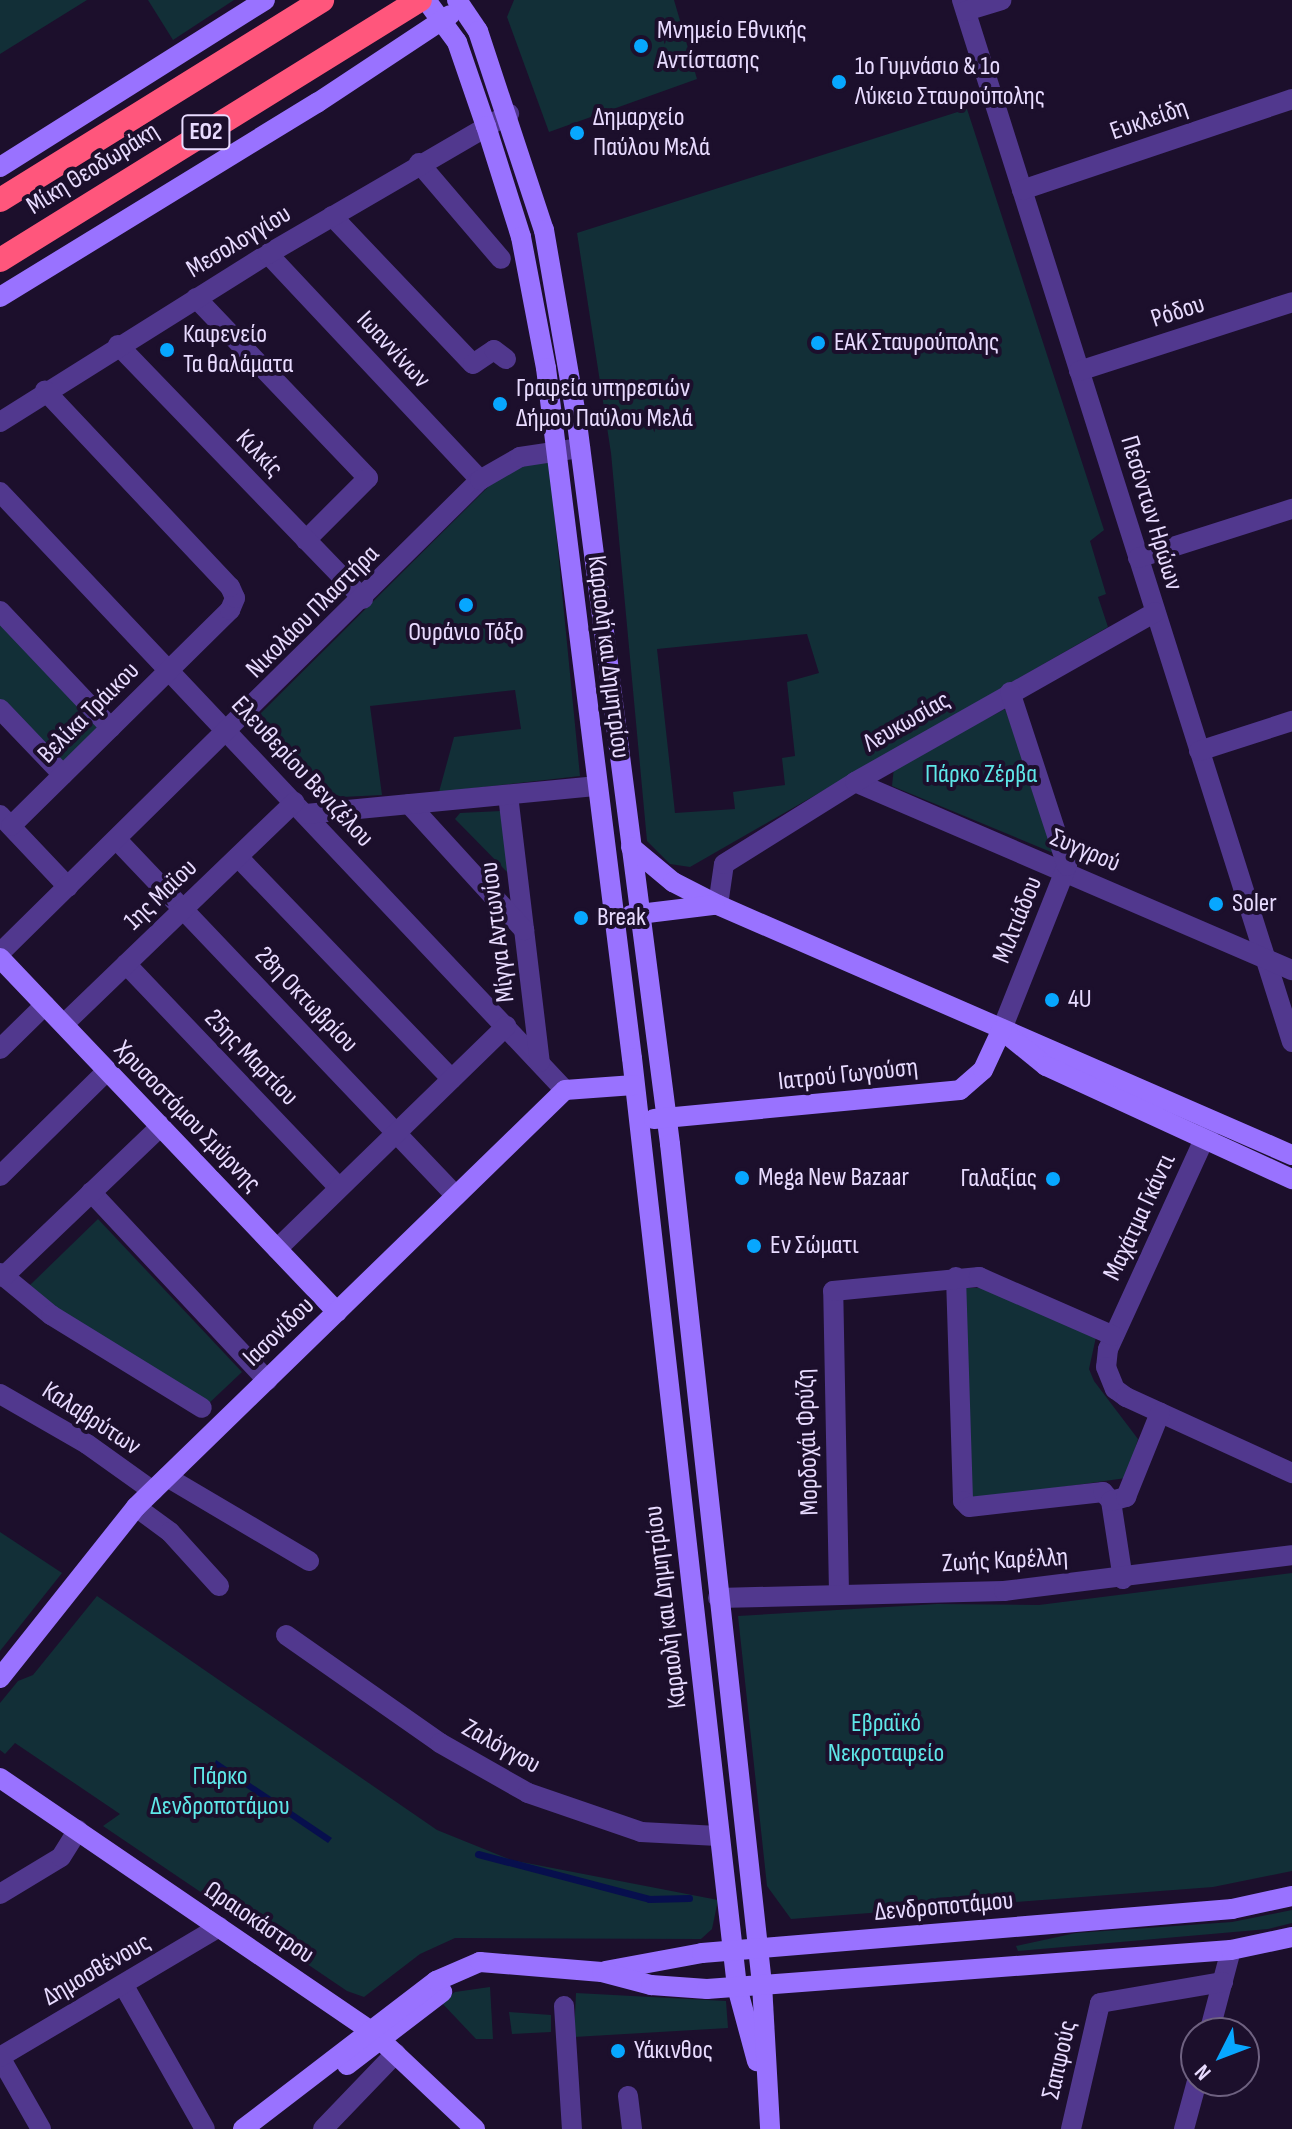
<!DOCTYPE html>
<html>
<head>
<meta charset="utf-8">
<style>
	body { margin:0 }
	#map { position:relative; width:1292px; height:2129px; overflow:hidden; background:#1c0f2c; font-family:"Sofia Sans Condensed",sans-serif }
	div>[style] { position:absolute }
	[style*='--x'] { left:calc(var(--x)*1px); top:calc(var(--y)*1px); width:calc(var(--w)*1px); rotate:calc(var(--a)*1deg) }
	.green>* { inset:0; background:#122f37 }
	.water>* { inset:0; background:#070f4d }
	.stream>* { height:7px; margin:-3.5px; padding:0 3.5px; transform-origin:3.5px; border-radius:3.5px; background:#070f4d }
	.street>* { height:20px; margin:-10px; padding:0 10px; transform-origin:10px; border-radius:10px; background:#51388e }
	.secondary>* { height:20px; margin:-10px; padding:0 10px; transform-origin:10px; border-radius:10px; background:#9972ff }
	.highway>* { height:24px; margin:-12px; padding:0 12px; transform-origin:12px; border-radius:12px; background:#ff567c }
	.dots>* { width:22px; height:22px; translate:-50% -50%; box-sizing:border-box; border:4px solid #1c0f2c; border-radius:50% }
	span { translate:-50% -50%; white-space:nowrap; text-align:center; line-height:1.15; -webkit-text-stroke:8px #1c0f2c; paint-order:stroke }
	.shield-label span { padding:2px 6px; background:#1c0f2c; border:2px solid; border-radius:6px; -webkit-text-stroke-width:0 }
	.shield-label { font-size:24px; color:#e8dbff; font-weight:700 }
	.poi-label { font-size:26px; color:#e8dbff }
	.left { translate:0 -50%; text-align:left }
	.right { translate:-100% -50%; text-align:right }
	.street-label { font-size:26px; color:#e8dbff }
	.park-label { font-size:26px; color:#5ee7e8 }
	.north { position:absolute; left:1180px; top:2017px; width:80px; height:80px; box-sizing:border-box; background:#1c0f2c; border:2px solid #6e6180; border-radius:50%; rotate:228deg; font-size:22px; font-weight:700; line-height:32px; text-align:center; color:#e8dbff }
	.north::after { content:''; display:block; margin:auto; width:28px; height:36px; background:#07a7ff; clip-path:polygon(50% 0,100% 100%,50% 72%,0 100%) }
</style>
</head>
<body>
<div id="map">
	<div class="green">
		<i style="clip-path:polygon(0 0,87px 0,0 54px)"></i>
		<i style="clip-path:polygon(148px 0,234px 0,173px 40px)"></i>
		<i style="clip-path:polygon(514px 0,674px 0,697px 79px,549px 132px,507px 17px)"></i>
		<i style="clip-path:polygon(evenodd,967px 109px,1104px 530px,1090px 541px,1106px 594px,1098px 597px,1108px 627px,690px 867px,670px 864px,647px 841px,611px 453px,577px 233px,967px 109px,807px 634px,819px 673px,787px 682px,795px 756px,782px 758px,785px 785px,733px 792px,735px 809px,675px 813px,657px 649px,807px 634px)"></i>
		<i style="clip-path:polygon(549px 459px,580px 776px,439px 792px,454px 737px,521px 729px,515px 690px,370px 706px,382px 795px,342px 797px,307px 783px,249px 725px,489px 486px,523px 463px)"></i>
		<i style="clip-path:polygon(0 619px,103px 727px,63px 766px,0 700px)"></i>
		<i style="clip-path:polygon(1005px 709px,1058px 855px,892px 786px,894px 767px)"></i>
		<i style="clip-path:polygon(501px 811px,512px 877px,455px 819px,460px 813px)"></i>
		<i style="clip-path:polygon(98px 1219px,242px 1372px,206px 1406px,63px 1318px,28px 1287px)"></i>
		<i style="clip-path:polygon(964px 1288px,982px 1288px,1096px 1337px,1089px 1369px,1094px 1381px,1138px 1439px,1126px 1478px,970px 1500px)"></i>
		<i style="clip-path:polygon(0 1532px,62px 1573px,0 1651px)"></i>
		<i style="clip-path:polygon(1292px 1573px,1292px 1871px,1213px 1887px,791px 1919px,767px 1886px,738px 1616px,937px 1604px,1039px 1605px)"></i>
		<i style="clip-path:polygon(97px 1596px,437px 1830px,511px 1860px,718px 1900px,712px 1929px,701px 1939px,455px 1938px,420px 1954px,364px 1997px,347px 1991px,103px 1826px,120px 1814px,15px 1743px,5px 1754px,0 1750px,0 1703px,18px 1681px,33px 1675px)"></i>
		<i style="clip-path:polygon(1292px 1910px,1292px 1923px,1268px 1929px,1018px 1951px,1016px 1946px,1076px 1933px,1232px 1922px)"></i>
		<i style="clip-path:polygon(490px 1987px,493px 2039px,476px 2039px,441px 2002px,455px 1992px)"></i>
		<i style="clip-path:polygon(576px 1993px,726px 2001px,728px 2028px,574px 2037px)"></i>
		<i style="clip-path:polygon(509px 2012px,551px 2015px,551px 2032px,512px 2034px)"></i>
	</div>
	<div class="water">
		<i style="clip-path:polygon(216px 1760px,332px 1838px,328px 1843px,214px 1766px)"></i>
	</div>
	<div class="stream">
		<i style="--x:478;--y:1854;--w:177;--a:14.7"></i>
		<i style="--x:649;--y:1899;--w:40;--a:-1.4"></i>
	</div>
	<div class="street">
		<i style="--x:962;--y:0;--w:1093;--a:72.43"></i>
		<i style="--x:966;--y:11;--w:37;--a:-17"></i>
		<i style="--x:419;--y:163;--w:126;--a:49.5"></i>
		<i style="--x:1022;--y:190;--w:285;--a:-18.6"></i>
		<i style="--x:332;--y:216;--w:204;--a:46.4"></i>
		<i style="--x:473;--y:364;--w:25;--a:-34"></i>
		<i style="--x:494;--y:350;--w:15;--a:37"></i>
		<i style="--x:268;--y:254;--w:310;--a:46.8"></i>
		<i style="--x:196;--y:298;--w:249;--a:46.3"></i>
		<i style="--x:368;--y:478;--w:88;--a:135"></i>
		<i style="--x:118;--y:345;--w:353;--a:46"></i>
		<i style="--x:1079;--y:371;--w:224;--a:-17.9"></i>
		<i style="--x:0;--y:422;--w:316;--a:-32.1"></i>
		<i style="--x:268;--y:254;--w:279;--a:-30.2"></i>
		<i style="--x:0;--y:492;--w:823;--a:46.63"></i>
		<i style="--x:1138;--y:558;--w:162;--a:-17.7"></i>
		<i style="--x:0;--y:611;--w:161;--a:46.5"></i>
		<i style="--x:0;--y:709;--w:91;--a:46.3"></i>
		<i style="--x:1199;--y:751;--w:98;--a:-17.9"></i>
		<i style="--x:855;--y:782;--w:476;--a:23.3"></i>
		<i style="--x:508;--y:795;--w:269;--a:83.2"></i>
		<i style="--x:409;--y:804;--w:171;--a:47.6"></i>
		<i style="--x:306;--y:814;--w:293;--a:-5.5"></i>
		<i style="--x:0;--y:815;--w:99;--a:46.6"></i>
		<i style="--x:11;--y:826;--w:308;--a:-44.6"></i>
		<i style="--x:230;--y:610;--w:13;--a:-67"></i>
		<i style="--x:235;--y:598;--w:12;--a:-114"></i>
		<i style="--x:230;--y:587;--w:270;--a:-133.3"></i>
		<i style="--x:118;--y:841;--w:490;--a:46.4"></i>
		<i style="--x:238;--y:857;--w:308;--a:46.1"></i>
		<i style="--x:718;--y:905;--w:41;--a:-81.7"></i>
		<i style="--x:724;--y:864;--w:155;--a:-32"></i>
		<i style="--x:855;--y:782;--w:345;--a:-29.5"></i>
		<i style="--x:0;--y:953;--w:674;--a:-44.58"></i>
		<i style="--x:480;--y:480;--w:46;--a:-29.9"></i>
		<i style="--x:520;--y:457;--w:61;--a:-8.5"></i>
		<i style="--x:126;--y:964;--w:309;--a:46.4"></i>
		<i style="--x:64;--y:1024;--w:320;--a:-43.9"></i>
		<i style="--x:1002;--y:1029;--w:175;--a:-68.3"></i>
		<i style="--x:1067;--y:866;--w:183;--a:-108.1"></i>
		<i style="--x:0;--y:1049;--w:63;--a:-44.4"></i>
		<i style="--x:1212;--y:1122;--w:250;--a:114.6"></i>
		<i style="--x:1108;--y:1349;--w:18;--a:96"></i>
		<i style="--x:1106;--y:1367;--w:24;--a:68"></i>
		<i style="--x:1115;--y:1389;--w:14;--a:36"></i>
		<i style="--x:1126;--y:1397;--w:183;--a:24.6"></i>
		<i style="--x:0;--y:1176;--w:150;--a:-44.5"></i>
		<i style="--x:91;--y:1192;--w:258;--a:46.9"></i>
		<i style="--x:277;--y:1249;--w:320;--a:-44.2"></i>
		<i style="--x:0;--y:1273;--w:66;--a:39.5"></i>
		<i style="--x:51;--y:1315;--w:177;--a:31.6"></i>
		<i style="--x:3;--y:1277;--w:219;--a:-43.7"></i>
		<i style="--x:956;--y:1277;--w:224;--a:88.2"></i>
		<i style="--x:963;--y:1501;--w:8;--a:45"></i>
		<i style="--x:969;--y:1507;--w:135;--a:-6.4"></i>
		<i style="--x:1103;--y:1492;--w:12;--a:48"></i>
		<i style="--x:1111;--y:1501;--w:79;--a:81.3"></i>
		<i style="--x:0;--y:1394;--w:100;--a:29.9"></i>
		<i style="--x:87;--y:1444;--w:81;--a:35.5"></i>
		<i style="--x:167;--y:1477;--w:165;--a:30.6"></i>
		<i style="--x:1111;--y:1501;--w:16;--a:-15"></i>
		<i style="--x:1126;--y:1497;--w:91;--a:-68"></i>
		<i style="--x:136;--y:1507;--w:42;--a:36.3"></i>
		<i style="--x:170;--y:1532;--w:73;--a:47.8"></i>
		<i style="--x:839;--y:1593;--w:302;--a:-91.1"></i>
		<i style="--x:833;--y:1291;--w:147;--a:-5.5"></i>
		<i style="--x:979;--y:1277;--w:147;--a:23.6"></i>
		<i style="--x:718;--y:1598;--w:286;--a:-1.4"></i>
		<i style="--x:1004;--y:1591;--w:290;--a:-7.1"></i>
		<i style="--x:286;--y:1635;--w:188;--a:35"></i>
		<i style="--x:440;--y:1743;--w:101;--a:29.6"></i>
		<i style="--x:528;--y:1793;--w:120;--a:19"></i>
		<i style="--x:641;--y:1832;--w:77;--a:3"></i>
		<i style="--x:0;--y:1894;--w:71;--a:-31.2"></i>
		<i style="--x:61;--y:1857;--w:32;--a:-58"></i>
		<i style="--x:124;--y:1986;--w:164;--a:60.5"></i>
		<i style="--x:564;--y:2006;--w:123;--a:86.3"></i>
		<i style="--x:1209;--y:2033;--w:86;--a:-75.2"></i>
		<i style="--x:628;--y:2096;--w:33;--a:83"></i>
		<i style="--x:41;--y:2129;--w:83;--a:-119.7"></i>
		<i style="--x:0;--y:2057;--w:255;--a:-30.7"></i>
		<i style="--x:323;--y:2129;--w:105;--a:-46.2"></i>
		<i style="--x:1071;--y:2129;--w:129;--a:-77"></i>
		<i style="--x:1100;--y:2003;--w:125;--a:-9.7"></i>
		<i style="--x:1184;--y:2129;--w:50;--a:-74.8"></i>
	</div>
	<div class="secondary">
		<i style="--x:426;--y:0;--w:52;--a:53.6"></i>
		<i style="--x:457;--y:42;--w:89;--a:71"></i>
		<i style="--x:486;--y:126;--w:116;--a:72.5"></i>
		<i style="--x:521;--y:237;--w:133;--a:79.2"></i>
		<i style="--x:546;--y:368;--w:695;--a:82.9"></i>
		<i style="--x:632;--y:1058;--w:935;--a:83.55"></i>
		<i style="--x:737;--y:1987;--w:77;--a:74.9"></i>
		<i style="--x:457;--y:0;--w:37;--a:56"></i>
		<i style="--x:478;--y:31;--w:210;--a:71.7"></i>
		<i style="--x:544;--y:230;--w:188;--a:80.2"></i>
		<i style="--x:576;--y:415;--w:735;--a:82.65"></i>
		<i style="--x:670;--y:1144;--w:845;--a:83.75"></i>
		<i style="--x:762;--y:1984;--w:145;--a:86.8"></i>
		<i style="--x:0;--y:167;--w:313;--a:-32.2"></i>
		<i style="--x:0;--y:297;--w:372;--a:-31.5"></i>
		<i style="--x:317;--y:103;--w:159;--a:-33.5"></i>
		<i style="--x:631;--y:847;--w:55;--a:39.8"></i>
		<i style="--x:673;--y:882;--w:51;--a:27.1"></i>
		<i style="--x:718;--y:905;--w:626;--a:23.54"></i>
		<i style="--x:631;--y:915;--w:84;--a:-6.9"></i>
		<i style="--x:0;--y:958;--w:489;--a:46.4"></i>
		<i style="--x:1004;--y:1032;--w:54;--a:39"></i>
		<i style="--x:1046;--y:1066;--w:271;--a:24.7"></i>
		<i style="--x:654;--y:1119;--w:307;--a:-5.4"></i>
		<i style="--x:960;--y:1090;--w:30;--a:-41"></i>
		<i style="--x:983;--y:1070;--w:45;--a:-65.1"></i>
		<i style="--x:0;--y:1678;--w:218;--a:-51.5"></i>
		<i style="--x:136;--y:1507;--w:598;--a:-44.19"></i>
		<i style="--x:565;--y:1090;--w:69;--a:-4.1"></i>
		<i style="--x:0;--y:1778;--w:449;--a:34.3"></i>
		<i style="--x:371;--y:2031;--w:143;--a:43.3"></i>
		<i style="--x:605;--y:1971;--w:99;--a:-10.5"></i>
		<i style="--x:702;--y:1953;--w:532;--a:-4.75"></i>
		<i style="--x:1232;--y:1909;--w:61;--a:-12.2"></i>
		<i style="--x:347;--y:2065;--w:120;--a:-37.5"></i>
		<i style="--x:243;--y:2129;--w:243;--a:-37.5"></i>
		<i style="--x:436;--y:1981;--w:48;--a:-23.4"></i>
		<i style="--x:480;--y:1962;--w:122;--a:4.7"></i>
		<i style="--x:602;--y:1972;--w:51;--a:14.9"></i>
		<i style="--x:651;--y:1985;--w:56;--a:4.1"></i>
		<i style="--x:707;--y:1989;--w:525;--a:-4.26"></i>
		<i style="--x:1231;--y:1950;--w:62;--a:-12"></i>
	</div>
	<div class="highway">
		<i style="--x:0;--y:200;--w:379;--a:-31.8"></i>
		<i style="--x:0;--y:260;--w:494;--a:-31.8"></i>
	</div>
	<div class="dots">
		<i style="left:641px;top:46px;background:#07a7ff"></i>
		<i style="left:839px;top:82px;background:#07a7ff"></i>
		<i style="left:577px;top:133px;background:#07a7ff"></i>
		<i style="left:818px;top:343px;background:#07a7ff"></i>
		<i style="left:167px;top:350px;background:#07a7ff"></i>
		<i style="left:500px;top:404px;background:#07a7ff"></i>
		<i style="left:466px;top:605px;background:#07a7ff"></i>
		<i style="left:1216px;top:904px;background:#07a7ff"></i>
		<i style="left:581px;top:918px;background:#07a7ff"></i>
		<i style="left:1052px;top:1000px;background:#07a7ff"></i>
		<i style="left:742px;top:1178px;background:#07a7ff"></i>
		<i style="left:1053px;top:1179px;background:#07a7ff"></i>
		<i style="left:754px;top:1246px;background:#07a7ff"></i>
		<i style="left:618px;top:2051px;background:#07a7ff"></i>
	</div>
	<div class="shield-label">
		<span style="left:206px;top:132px">ΕΟ2</span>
	</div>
	<div class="poi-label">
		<span class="left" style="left:657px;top:46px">Μνημείο Εθνικής<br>Αντίστασης</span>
		<span class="left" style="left:855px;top:82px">1ο Γυμνάσιο &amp; 1ο<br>Λύκειο Σταυρούπολης</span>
		<span class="left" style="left:593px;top:133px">Δημαρχείο<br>Παύλου Μελά</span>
		<span class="left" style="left:183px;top:350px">Καφενείο<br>Τα θαλάματα</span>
		<span class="left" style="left:834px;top:343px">EAK Σταυρούπολης</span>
		<span class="left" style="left:516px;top:404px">Γραφεία υπηρεσιών<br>Δήμου Παύλου Μελά</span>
		<span style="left:466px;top:633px">Ουράνιο Τόξο</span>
		<span class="left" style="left:1232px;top:904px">Soler</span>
		<span class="left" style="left:597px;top:918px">Break</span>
		<span class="left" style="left:1068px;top:1000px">4U</span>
		<span class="left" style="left:758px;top:1178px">Mega New Bazaar</span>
		<span class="right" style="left:1037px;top:1179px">Γαλαξίας</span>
		<span class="left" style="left:770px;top:1246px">Εν Σώματι</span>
		<span class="left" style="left:634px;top:2051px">Υάκινθος</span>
	</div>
	<div class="street-label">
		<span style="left:1149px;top:120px;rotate:-19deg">Ευκλείδη</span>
		<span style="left:93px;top:169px;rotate:-32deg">Μίκη Θεοδωράκη</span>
		<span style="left:239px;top:242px;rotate:-31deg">Μεσολογγίου</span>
		<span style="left:1178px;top:312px;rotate:-18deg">Ρόδου</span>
		<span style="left:393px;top:350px;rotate:47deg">Ιωαννίνων</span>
		<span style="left:259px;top:454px;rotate:46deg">Κιλκίς</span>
		<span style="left:1151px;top:513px;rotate:73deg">Πεσόντων Ηρώων</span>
		<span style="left:313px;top:612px;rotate:-45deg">Νικολάου Πλαστήρα</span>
		<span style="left:608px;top:657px;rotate:83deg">Καραολή και Δημητρίου</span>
		<span style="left:89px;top:713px;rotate:-45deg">Βελίκα Τράικου</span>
		<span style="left:907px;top:722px;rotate:-30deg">Λευκωσίας</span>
		<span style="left:302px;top:772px;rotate:47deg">Ελευθερίου Βενιζέλου</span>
		<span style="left:1085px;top:851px;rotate:23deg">Συγγρού</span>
		<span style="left:161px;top:895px;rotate:-44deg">1ης Μαϊου</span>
		<span style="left:1018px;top:920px;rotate:-68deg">Μιλτιάδου</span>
		<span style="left:498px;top:932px;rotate:-97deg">Μίγγα Αντωνίου</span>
		<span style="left:306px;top:1000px;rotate:46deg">28η Οκτωβρίου</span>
		<span style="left:251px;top:1058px;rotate:46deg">25ης Μαρτίου</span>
		<span style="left:848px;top:1075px;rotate:-6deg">Ιατρού Γωγούση</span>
		<span style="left:187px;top:1117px;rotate:46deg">Χρυσοστόμου Σμύρνης</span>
		<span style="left:1140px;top:1217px;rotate:-65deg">Μαχάτμα Γκάντι</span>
		<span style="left:279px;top:1332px;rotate:-44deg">Ιασονίδου</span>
		<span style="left:91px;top:1419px;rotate:33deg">Καλαβρύτων</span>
		<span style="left:808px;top:1442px;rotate:-92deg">Μορδοχάι Φρύζη</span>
		<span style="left:1005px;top:1561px;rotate:-3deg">Ζωής Καρέλλη</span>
		<span style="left:666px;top:1607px;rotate:-97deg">Καραολή και Δημητρίου</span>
		<span style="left:501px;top:1747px;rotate:29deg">Ζαλόγγου</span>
		<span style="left:944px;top:1907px;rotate:-5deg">Δενδροποτάμου</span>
		<span style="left:259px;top:1923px;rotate:34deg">Ωραιοκάστρου</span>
		<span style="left:97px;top:1970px;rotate:-30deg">Δημοσθένους</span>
		<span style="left:1060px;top:2060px;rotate:-77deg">Σαπφούς</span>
	</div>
	<div class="park-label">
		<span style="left:981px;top:775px">Πάρκο Ζέρβα</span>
		<span style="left:886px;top:1739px">Εβραϊκό<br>Νεκροταφείο</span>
		<span style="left:220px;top:1792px">Πάρκο<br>Δενδροποτάμου</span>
	</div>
	<div class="north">N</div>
</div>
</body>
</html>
